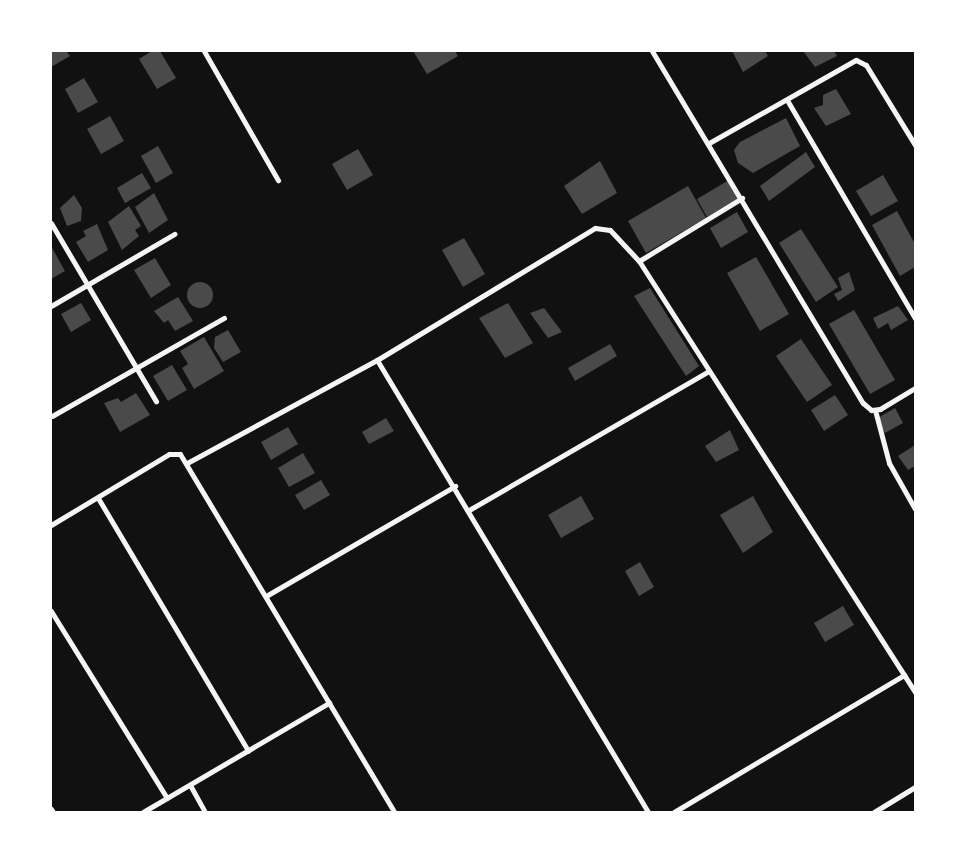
<!DOCTYPE html>
<html>
<head>
<meta charset="utf-8">
<style>
	body { margin:0 }
	#map { position:relative; width:966px; height:863px; overflow:hidden; background:#111; font-family:"Source Sans 3",sans-serif }
	div>[style] { position:absolute }
	[style*='--x'] { left:calc(var(--x)*1px); top:calc(var(--y)*1px); width:calc(var(--w)*1px); rotate:calc(var(--a)*1deg) }
	.building>* { inset:0; background:#4a4a4a }
	.round { border-radius:50% }
	.minor>* { height:5px; margin:-2.5px; padding:0 2.5px; transform-origin:2.5px; border-radius:2.5px; background:#f5f5f5 }
	span { translate:-50% -50%; white-space:nowrap; text-align:center; line-height:1.15; -webkit-text-stroke:5px #fff; paint-order:stroke }
	.frame { position:absolute; inset:0; border:52px solid #fff; pointer-events:none }
</style>
</head>
<body>
<div id="map">
	<div class="building">
		<i style="clip-path:polygon(51px 51px,66px 51px,70px 56px,51px 67px)"></i>
		<i style="clip-path:polygon(152px 51px,160px 51px,176px 78px,157px 89px,139px 59px)"></i>
		<i style="clip-path:polygon(413px 51px,455px 51px,458px 56px,427px 74px)"></i>
		<i style="clip-path:polygon(732px 51px,765px 51px,768px 56px,743px 72px)"></i>
		<i style="clip-path:polygon(803px 51px,834px 51px,837px 56px,815px 67px)"></i>
		<i style="clip-path:polygon(84px 78px,98px 102px,78px 113px,65px 89px)"></i>
		<i style="clip-path:polygon(836px 89px,851px 114px,826px 126px,814px 108px,823px 105px,823px 95px)"></i>
		<i style="clip-path:polygon(110px 116px,124px 141px,101px 154px,87px 129px)"></i>
		<i style="clip-path:polygon(786px 118px,800px 146px,753px 173px,738px 163px,734px 150px,740px 142px)"></i>
		<i style="clip-path:polygon(158px 146px,173px 173px,156px 183px,141px 156px)"></i>
		<i style="clip-path:polygon(358px 149px,373px 175px,347px 190px,332px 164px)"></i>
		<i style="clip-path:polygon(806px 152px,815px 167px,769px 201px,760px 186px)"></i>
		<i style="clip-path:polygon(600px 161px,617px 193px,582px 214px,564px 186px)"></i>
		<i style="clip-path:polygon(142px 173px,151px 188px,125px 203px,117px 188px)"></i>
		<i style="clip-path:polygon(883px 175px,898px 201px,871px 216px,856px 191px)"></i>
		<i style="clip-path:polygon(729px 180px,739px 198px,707px 217px,697px 199px)"></i>
		<i style="clip-path:polygon(688px 186px,706px 218px,646px 253px,628px 221px)"></i>
		<i style="clip-path:polygon(154px 193px,168px 220px,149px 233px,135px 207px)"></i>
		<i style="clip-path:polygon(74px 195px,82px 208px,81px 221px,67px 226px,60px 208px)"></i>
		<i style="clip-path:polygon(129px 206px,141px 226px,135px 230px,139px 236px,122px 250px,108px 222px)"></i>
		<i style="clip-path:polygon(897px 211px,915px 244px,915px 267px,900px 276px,872px 225px)"></i>
		<i style="clip-path:polygon(737px 212px,748px 232px,721px 248px,710px 228px)"></i>
		<i style="clip-path:polygon(97px 224px,108px 250px,88px 262px,76px 242px,86px 236px,83px 231px)"></i>
		<i style="clip-path:polygon(801px 229px,838px 287px,816px 302px,779px 243px)"></i>
		<i style="clip-path:polygon(464px 238px,485px 274px,463px 287px,442px 250px)"></i>
		<i style="clip-path:polygon(51px 246px,65px 271px,51px 279px)"></i>
		<i style="clip-path:polygon(756px 257px,789px 314px,760px 331px,727px 273px)"></i>
		<i style="clip-path:polygon(155px 258px,171px 285px,151px 298px,134px 270px)"></i>
		<i style="clip-path:polygon(849px 272px,855px 290px,838px 301px,834px 294px,842px 290px,838px 278px)"></i>
		<i class="round" style="left:187px;top:282px;width:26px;height:26px"></i>
		<i style="clip-path:polygon(650px 288px,699px 366px,686px 376px,634px 296px)"></i>
		<i style="clip-path:polygon(178px 297px,193px 321px,175px 331px,168px 320px,164px 323px,154px 311px)"></i>
		<i style="clip-path:polygon(81px 303px,91px 320px,71px 332px,61px 314px)"></i>
		<i style="clip-path:polygon(508px 303px,533px 343px,505px 358px,479px 318px)"></i>
		<i style="clip-path:polygon(898px 306px,908px 320px,891px 330px,888px 323px,878px 329px,873px 318px)"></i>
		<i style="clip-path:polygon(544px 308px,562px 332px,548px 338px,530px 313px)"></i>
		<i style="clip-path:polygon(854px 310px,895px 380px,870px 394px,829px 324px)"></i>
		<i style="clip-path:polygon(228px 330px,241px 352px,223px 362px,214px 348px,215px 337px)"></i>
		<i style="clip-path:polygon(204px 337px,224px 371px,194px 389px,182px 368px,188px 364px,180px 351px)"></i>
		<i style="clip-path:polygon(801px 339px,832px 385px,807px 402px,776px 356px)"></i>
		<i style="clip-path:polygon(610px 344px,617px 356px,575px 381px,568px 368px)"></i>
		<i style="clip-path:polygon(172px 365px,187px 390px,168px 401px,153px 376px)"></i>
		<i style="clip-path:polygon(136px 393px,150px 415px,120px 432px,104px 403px,118px 398px,121px 402px)"></i>
		<i style="clip-path:polygon(835px 395px,848px 415px,824px 431px,811px 410px)"></i>
		<i style="clip-path:polygon(895px 408px,903px 423px,885px 433px,876px 419px)"></i>
		<i style="clip-path:polygon(386px 418px,394px 431px,369px 444px,362px 432px)"></i>
		<i style="clip-path:polygon(288px 427px,298px 444px,271px 460px,261px 442px)"></i>
		<i style="clip-path:polygon(730px 430px,739px 450px,716px 462px,705px 446px)"></i>
		<i style="clip-path:polygon(915px 445px,915px 466px,908px 470px,898px 456px)"></i>
		<i style="clip-path:polygon(303px 453px,315px 473px,289px 487px,278px 468px)"></i>
		<i style="clip-path:polygon(321px 480px,330px 495px,304px 510px,295px 495px)"></i>
		<i style="clip-path:polygon(581px 496px,594px 519px,561px 538px,548px 515px)"></i>
		<i style="clip-path:polygon(753px 496px,773px 532px,743px 553px,720px 515px)"></i>
		<i style="clip-path:polygon(640px 562px,654px 587px,639px 596px,625px 571px)"></i>
		<i style="clip-path:polygon(843px 606px,854px 625px,825px 642px,814px 623px)"></i>
	</div>
	<div class="minor">
		<i style="--x:204;--y:51;--w:149;--a:60.2"></i>
		<i style="--x:652;--y:51;--w:410;--a:59.1"></i>
		<i style="--x:863;--y:403;--w:11;--a:41"></i>
		<i style="--x:871;--y:410;--w:9;--a:-6"></i>
		<i style="--x:880;--y:409;--w:41;--a:-31"></i>
		<i style="--x:787;--y:100;--w:253;--a:59.6"></i>
		<i style="--x:709;--y:143;--w:169;--a:-29.5"></i>
		<i style="--x:856;--y:60;--w:11;--a:27"></i>
		<i style="--x:866;--y:65;--w:94;--a:58.5"></i>
		<i style="--x:51;--y:223;--w:207;--a:59.5"></i>
		<i style="--x:639;--y:261;--w:121;--a:-31.5"></i>
		<i style="--x:51;--y:306;--w:143;--a:-30.3"></i>
		<i style="--x:377;--y:360;--w:527;--a:59.05"></i>
		<i style="--x:875;--y:410;--w:55;--a:75.2"></i>
		<i style="--x:889;--y:463;--w:53;--a:60.5"></i>
		<i style="--x:52;--y:416;--w:198;--a:-29.7"></i>
		<i style="--x:187;--y:463;--w:216;--a:-28.5"></i>
		<i style="--x:377;--y:360;--w:255;--a:-31.2"></i>
		<i style="--x:595;--y:228;--w:15;--a:8"></i>
		<i style="--x:610;--y:230;--w:42;--a:46.9"></i>
		<i style="--x:639;--y:261;--w:512;--a:57.37"></i>
		<i style="--x:98;--y:498;--w:294;--a:59.3"></i>
		<i style="--x:469;--y:510;--w:277;--a:-30.1"></i>
		<i style="--x:51;--y:525;--w:138;--a:-31"></i>
		<i style="--x:169;--y:454;--w:11;--a:0"></i>
		<i style="--x:180;--y:454;--w:417;--a:59.1"></i>
		<i style="--x:266;--y:596;--w:219;--a:-30.2"></i>
		<i style="--x:51;--y:611;--w:220;--a:58.2"></i>
		<i style="--x:190;--y:785;--w:31;--a:61"></i>
		<i style="--x:51;--y:809;--w:4;--a:56"></i>
		<i style="--x:143;--y:812;--w:216;--a:-30.4"></i>
		<i style="--x:674;--y:812;--w:268;--a:-30.8"></i>
		<i style="--x:874;--y:812;--w:48;--a:-31.4"></i>
	</div>
	<div class="frame"></div>
</div>
</body>
</html>
